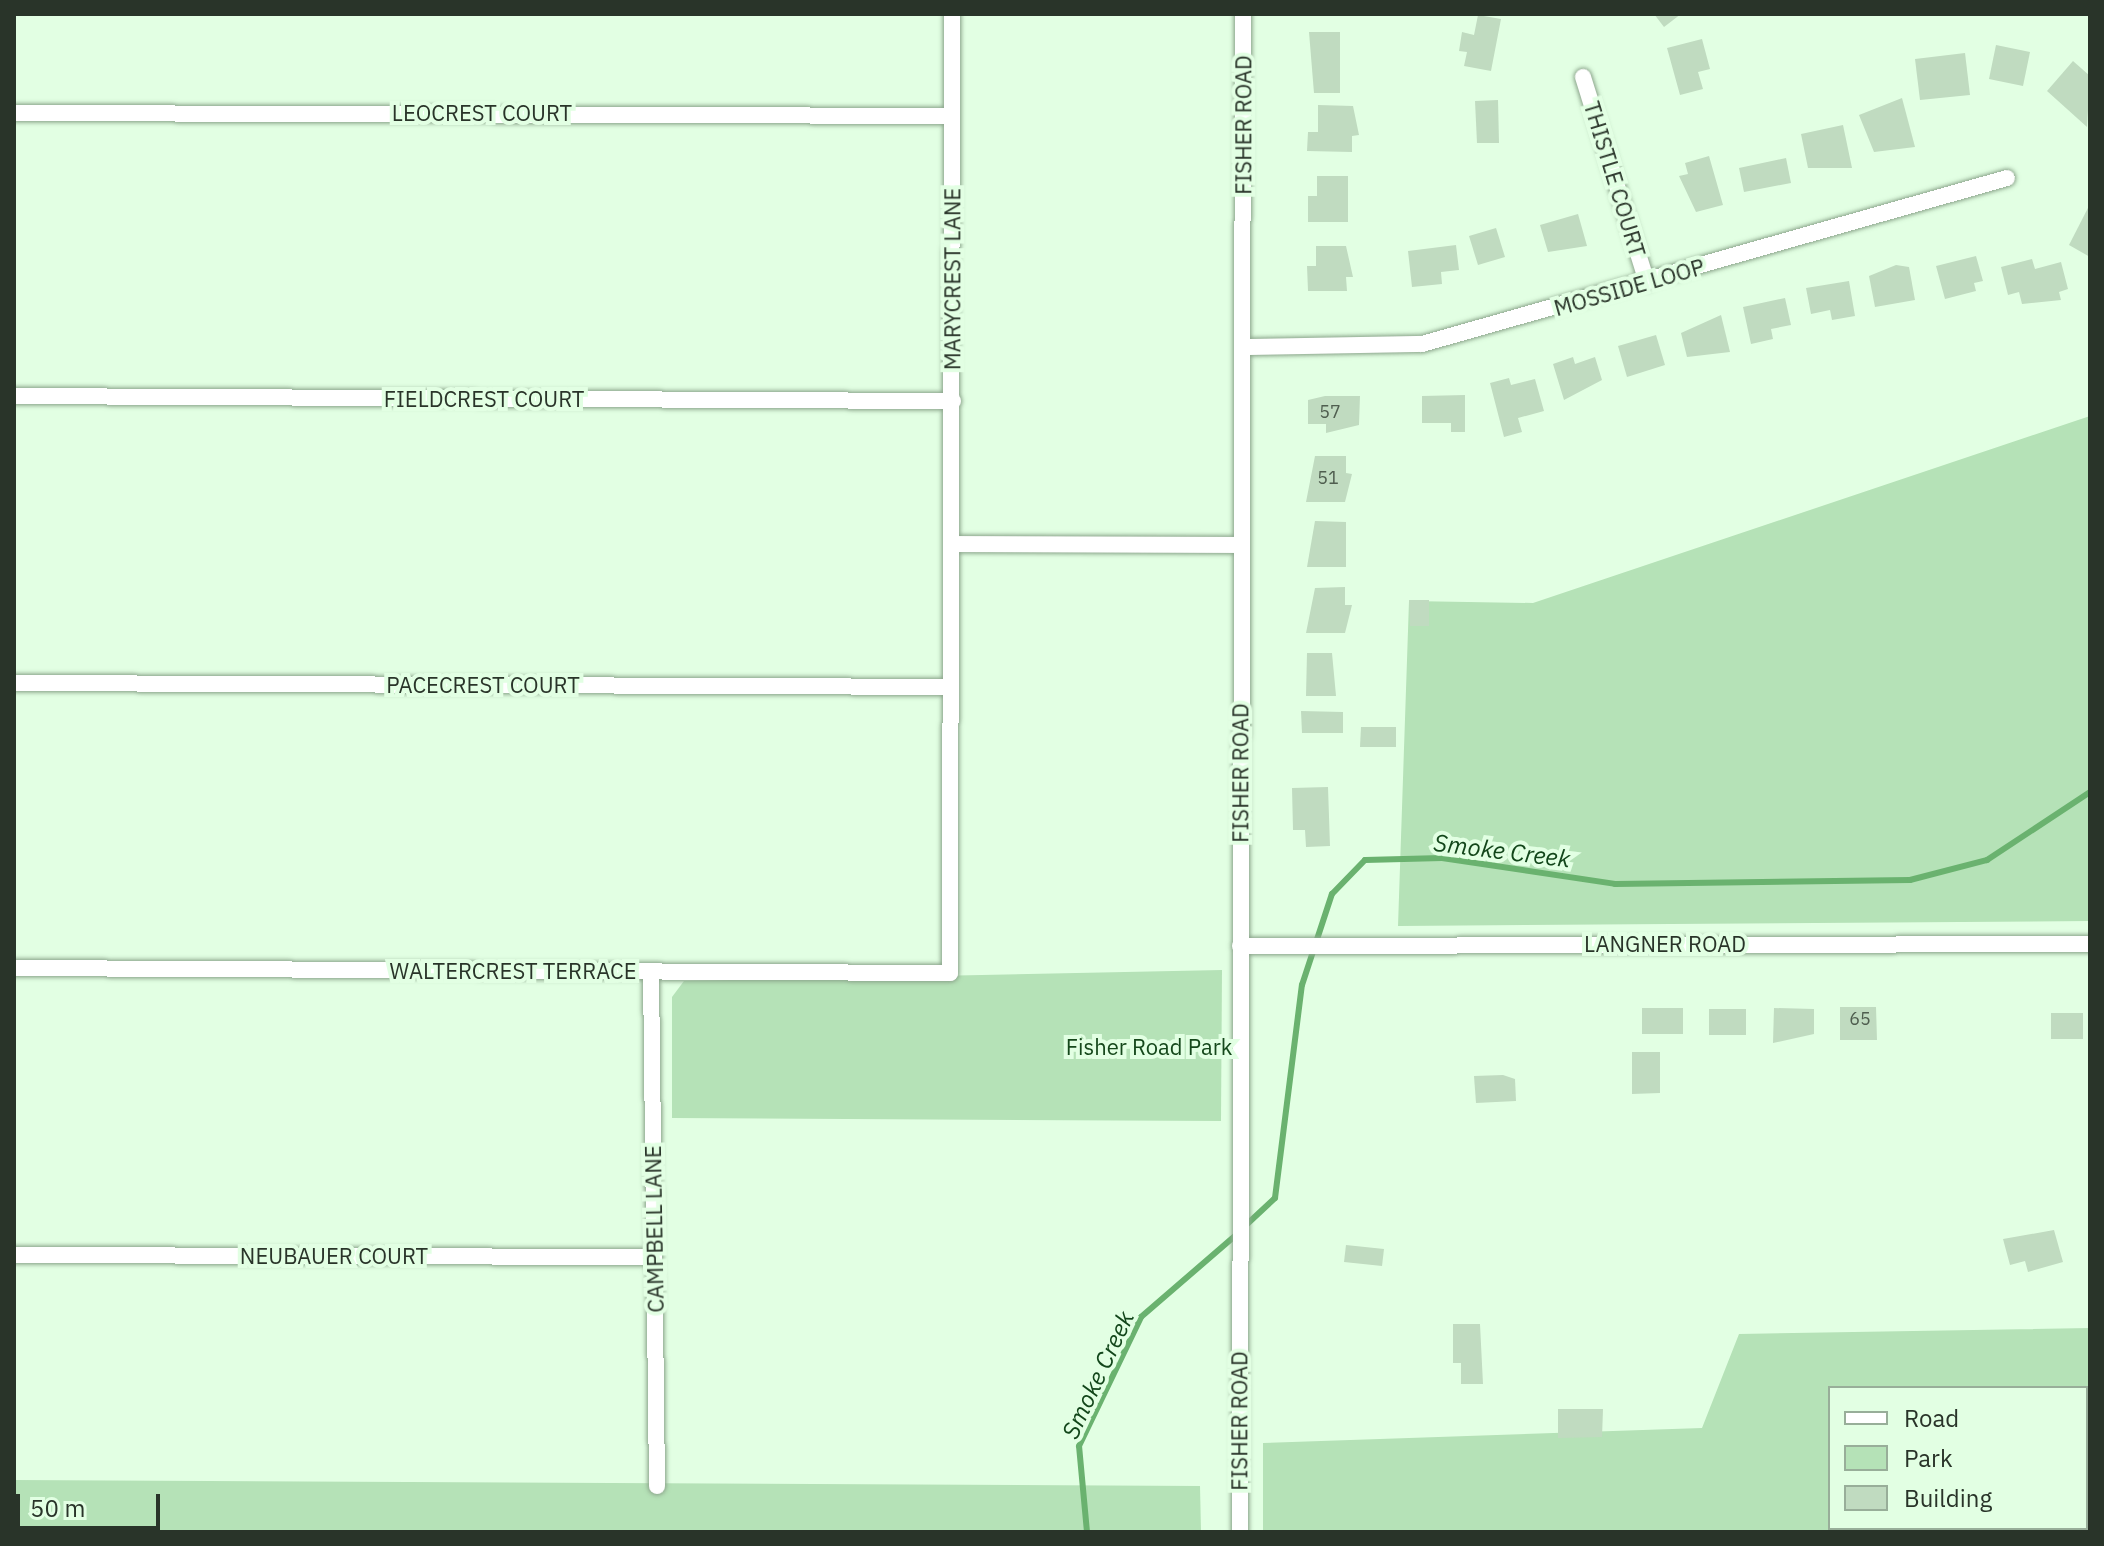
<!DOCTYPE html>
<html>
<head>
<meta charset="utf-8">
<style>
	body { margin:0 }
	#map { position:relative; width:2104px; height:1546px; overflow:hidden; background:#e2ffe3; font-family:"IBM Plex Sans",sans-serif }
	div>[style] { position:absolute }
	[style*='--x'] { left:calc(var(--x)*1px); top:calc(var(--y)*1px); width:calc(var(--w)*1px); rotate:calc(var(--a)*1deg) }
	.green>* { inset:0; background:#b5e2b7 }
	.stream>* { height:6px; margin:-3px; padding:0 3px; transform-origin:3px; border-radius:3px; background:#6ab26f }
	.building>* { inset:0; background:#c0dbc0 }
	.roads { filter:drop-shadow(0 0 2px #8ca68c) drop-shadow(0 0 2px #8ca68c) }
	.minor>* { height:16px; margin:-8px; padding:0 8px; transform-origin:8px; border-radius:8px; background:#fff }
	span { translate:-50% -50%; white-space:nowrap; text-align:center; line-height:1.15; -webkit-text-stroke:8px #e2ffe3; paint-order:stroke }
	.number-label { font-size:18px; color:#4f5e4f }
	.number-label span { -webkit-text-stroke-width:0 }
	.street-label { font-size:22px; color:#293429 }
	.park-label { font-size:22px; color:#15481b }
	.water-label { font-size:24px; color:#12461a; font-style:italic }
	.frame { position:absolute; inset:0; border:16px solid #293429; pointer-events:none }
	.legend { position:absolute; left:1828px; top:1386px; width:260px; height:144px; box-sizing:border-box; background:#e2ffe3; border:2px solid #98ae99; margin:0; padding:10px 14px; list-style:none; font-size:24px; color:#293429 }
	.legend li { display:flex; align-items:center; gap:16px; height:40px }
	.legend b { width:40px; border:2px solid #98ae99 }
	.scale { position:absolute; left:16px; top:1494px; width:144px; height:36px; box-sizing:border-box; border:4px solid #293429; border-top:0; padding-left:10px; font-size:24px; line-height:28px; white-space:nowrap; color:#293429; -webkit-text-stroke:6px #e2ffe3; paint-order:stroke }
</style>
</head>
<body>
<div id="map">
	<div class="green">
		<i style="clip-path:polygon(2090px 416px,2090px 921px,1398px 926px,1409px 601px,1533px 603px)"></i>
		<i style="clip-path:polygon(1222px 970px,1221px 1121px,672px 1118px,672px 997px,684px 981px)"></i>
		<i style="clip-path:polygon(evenodd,2090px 1328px,2090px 1532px,1263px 1532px,1263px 1443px,1702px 1428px,1739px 1334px,2090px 1328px,1830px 1388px,2086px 1388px,2086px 1528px,1830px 1528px,1830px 1388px)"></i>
		<i style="clip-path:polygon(14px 1480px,1200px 1486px,1201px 1532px,14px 1532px)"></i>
	</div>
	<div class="stream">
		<i style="--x:1245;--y:1226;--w:41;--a:-43"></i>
		<i style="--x:1275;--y:1198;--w:215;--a:-82.8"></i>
		<i style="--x:1302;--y:985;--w:96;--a:-71.8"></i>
		<i style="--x:1332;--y:894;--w:47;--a:-45.9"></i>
		<i style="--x:1365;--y:860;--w:77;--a:-1.5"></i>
		<i style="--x:1442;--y:858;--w:175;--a:8.5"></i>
		<i style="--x:1615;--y:884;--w:295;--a:-0.8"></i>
		<i style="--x:1910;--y:880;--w:80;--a:-14.6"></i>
		<i style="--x:1987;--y:860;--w:123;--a:-33.4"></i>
		<i style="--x:1087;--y:1532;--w:86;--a:-95.3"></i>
		<i style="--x:1079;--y:1446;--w:143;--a:-64.3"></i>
		<i style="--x:1141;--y:1317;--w:127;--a:-40.8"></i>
	</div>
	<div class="building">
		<i style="clip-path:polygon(1654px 14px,1681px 14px,1664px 27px)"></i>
		<i style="clip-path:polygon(1478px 15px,1501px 19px,1491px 71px,1464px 66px,1467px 52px,1459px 51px,1462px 32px,1474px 35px)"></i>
		<i style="clip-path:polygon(1309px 32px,1340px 32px,1340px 93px,1314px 93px)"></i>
		<i style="clip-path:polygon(1702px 39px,1710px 69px,1698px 72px,1703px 89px,1680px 95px,1667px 48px)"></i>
		<i style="clip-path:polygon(1996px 45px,2030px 52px,2023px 86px,1989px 79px)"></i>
		<i style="clip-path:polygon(1965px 53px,1970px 95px,1920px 100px,1915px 59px)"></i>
		<i style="clip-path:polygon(2073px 61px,2090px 76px,2087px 127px,2047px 91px)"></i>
		<i style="clip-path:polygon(1902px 98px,1915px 147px,1874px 152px,1859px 115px)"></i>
		<i style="clip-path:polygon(1498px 100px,1499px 143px,1477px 143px,1475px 101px)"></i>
		<i style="clip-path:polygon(1318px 105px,1353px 106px,1359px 135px,1352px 136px,1352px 152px,1307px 151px,1308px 132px,1318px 132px)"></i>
		<i style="clip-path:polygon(1843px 125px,1852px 168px,1808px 168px,1801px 134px)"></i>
		<i style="clip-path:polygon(1709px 156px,1723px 205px,1696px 212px,1679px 176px,1688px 174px,1685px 163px)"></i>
		<i style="clip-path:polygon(1786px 158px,1791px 183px,1744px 192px,1739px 168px)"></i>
		<i style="clip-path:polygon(1317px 176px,1348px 176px,1348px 222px,1308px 222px,1308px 196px,1317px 196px)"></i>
		<i style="clip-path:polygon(2090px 204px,2090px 257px,2069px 245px)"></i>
		<i style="clip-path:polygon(1578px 214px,1587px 246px,1548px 252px,1540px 225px)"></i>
		<i style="clip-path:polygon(1496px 228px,1505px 257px,1478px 265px,1469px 236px)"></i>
		<i style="clip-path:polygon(1456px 245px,1459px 270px,1441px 272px,1442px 284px,1412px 287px,1408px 251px)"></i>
		<i style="clip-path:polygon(1316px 246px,1346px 246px,1353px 277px,1346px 277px,1347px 291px,1308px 291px,1307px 266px,1316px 266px)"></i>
		<i style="clip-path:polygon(1976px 256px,1983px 281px,1974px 283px,1976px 291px,1945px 299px,1936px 266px)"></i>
		<i style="clip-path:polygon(2032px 259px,2035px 269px,2061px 262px,2068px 289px,2059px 292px,2061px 300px,2022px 304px,2019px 292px,2008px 295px,2001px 267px)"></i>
		<i style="clip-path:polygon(1896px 265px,1909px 267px,1915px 300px,1875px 307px,1869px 276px)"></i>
		<i style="clip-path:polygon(1849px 281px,1855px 316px,1832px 320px,1830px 310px,1811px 314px,1806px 288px)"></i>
		<i style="clip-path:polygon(1785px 298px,1791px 325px,1771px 329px,1773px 339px,1751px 344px,1743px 307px)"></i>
		<i style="clip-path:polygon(1721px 315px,1730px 352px,1687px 357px,1681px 333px)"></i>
		<i style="clip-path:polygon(1656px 335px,1665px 365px,1627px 377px,1618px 346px)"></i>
		<i style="clip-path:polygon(1573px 357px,1575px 364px,1595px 357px,1602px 380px,1564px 400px,1553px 364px)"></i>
		<i style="clip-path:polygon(1509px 378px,1511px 385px,1535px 379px,1544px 411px,1518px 418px,1522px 432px,1504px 437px,1490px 383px)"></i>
		<i style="clip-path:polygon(1465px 395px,1465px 432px,1451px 432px,1451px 423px,1422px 423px,1422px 396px)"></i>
		<i style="clip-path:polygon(1325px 396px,1360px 396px,1359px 425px,1326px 433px,1326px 424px,1308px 424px,1308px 400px)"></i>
		<i style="clip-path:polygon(1315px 456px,1346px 456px,1346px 473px,1352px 474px,1345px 502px,1306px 502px)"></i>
		<i style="clip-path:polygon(1315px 521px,1346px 522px,1346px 567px,1307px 567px)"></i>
		<i style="clip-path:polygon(1345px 587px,1345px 605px,1352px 605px,1345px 633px,1306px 633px,1315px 588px)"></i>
		<i style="clip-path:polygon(1409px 600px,1429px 600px,1429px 626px,1410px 626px)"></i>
		<i style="clip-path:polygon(1307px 653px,1332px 653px,1336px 696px,1306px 696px)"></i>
		<i style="clip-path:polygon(1301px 711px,1343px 712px,1343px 733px,1302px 733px)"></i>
		<i style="clip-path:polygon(1361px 727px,1396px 727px,1396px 747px,1360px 747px)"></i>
		<i style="clip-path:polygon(1328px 787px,1330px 846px,1306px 847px,1305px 830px,1293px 830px,1292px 788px)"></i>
		<i style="clip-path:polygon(1840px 1007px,1876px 1007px,1877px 1040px,1840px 1040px)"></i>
		<i style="clip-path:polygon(1642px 1008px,1683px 1008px,1683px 1034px,1642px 1034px)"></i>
		<i style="clip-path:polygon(1774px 1008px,1814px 1009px,1814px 1034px,1773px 1043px)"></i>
		<i style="clip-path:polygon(1709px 1009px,1746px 1009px,1746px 1035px,1709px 1035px)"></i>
		<i style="clip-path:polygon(2051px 1013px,2083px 1013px,2083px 1039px,2051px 1039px)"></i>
		<i style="clip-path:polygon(1632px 1052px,1660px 1052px,1660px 1093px,1632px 1094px)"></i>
		<i style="clip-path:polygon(1503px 1075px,1515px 1079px,1516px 1101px,1476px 1103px,1474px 1076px)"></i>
		<i style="clip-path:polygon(2054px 1230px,2063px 1262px,2028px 1272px,2025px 1261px,2010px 1265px,2003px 1239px)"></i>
		<i style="clip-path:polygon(1346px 1245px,1384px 1249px,1382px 1266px,1344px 1262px)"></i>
		<i style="clip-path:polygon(1453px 1324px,1480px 1324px,1483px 1384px,1461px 1384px,1461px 1363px,1453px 1363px)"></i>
		<i style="clip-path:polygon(1558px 1409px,1603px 1409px,1602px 1437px,1558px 1438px)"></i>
	</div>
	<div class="roads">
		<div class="minor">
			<i style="--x:1583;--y:77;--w:215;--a:72.7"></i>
			<i style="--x:14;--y:113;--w:937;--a:0.18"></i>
			<i style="--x:1243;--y:347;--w:179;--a:-1"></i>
			<i style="--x:1422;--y:344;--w:608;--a:-15.84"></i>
			<i style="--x:14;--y:396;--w:939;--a:0.31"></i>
			<i style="--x:952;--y:544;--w:289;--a:0.2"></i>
			<i style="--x:14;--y:683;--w:937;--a:0.24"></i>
			<i style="--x:1240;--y:946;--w:850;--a:-0.13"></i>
			<i style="--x:14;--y:968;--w:936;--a:0.31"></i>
			<i style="--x:950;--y:973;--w:959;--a:-89.88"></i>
			<i style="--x:651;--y:972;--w:514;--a:89.33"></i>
			<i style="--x:14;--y:1255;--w:640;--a:0.18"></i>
			<i style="--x:1240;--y:1532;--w:1518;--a:-89.89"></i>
		</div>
	</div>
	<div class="number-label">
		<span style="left:1330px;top:412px">57</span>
		<span style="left:1328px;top:478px">51</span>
		<span style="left:1860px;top:1019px">65</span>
	</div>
	<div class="street-label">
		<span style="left:482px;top:113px">LEOCREST COURT</span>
		<span style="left:1243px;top:125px;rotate:-90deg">FISHER ROAD</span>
		<span style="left:1615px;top:179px;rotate:73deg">THISTLE COURT</span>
		<span style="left:952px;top:279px;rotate:-90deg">MARYCREST LANE</span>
		<span style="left:1629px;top:287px;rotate:-16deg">MOSSIDE LOOP</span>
		<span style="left:484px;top:399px">FIELDCREST COURT</span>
		<span style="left:483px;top:685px">PACECREST COURT</span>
		<span style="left:1240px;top:773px;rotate:-90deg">FISHER ROAD</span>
		<span style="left:1665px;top:944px">LANGNER ROAD</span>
		<span style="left:513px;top:971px">WALTERCREST TERRACE</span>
		<span style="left:654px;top:1229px;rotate:-91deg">CAMPBELL LANE</span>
		<span style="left:334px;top:1256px">NEUBAUER COURT</span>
		<span style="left:1239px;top:1421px;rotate:-90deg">FISHER ROAD</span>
	</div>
	<div class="park-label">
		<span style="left:1149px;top:1047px">Fisher Road Park</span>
	</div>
	<div class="water-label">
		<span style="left:1502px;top:851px;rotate:7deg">Smoke Creek</span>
		<span style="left:1098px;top:1375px;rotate:-65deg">Smoke Creek</span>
	</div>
	<div class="frame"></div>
	<ul class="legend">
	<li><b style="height:10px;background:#fff"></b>Road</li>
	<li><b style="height:22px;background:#b5e2b7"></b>Park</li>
	<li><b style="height:22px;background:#c0dbc0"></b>Building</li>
	</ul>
	<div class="scale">50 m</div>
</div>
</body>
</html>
